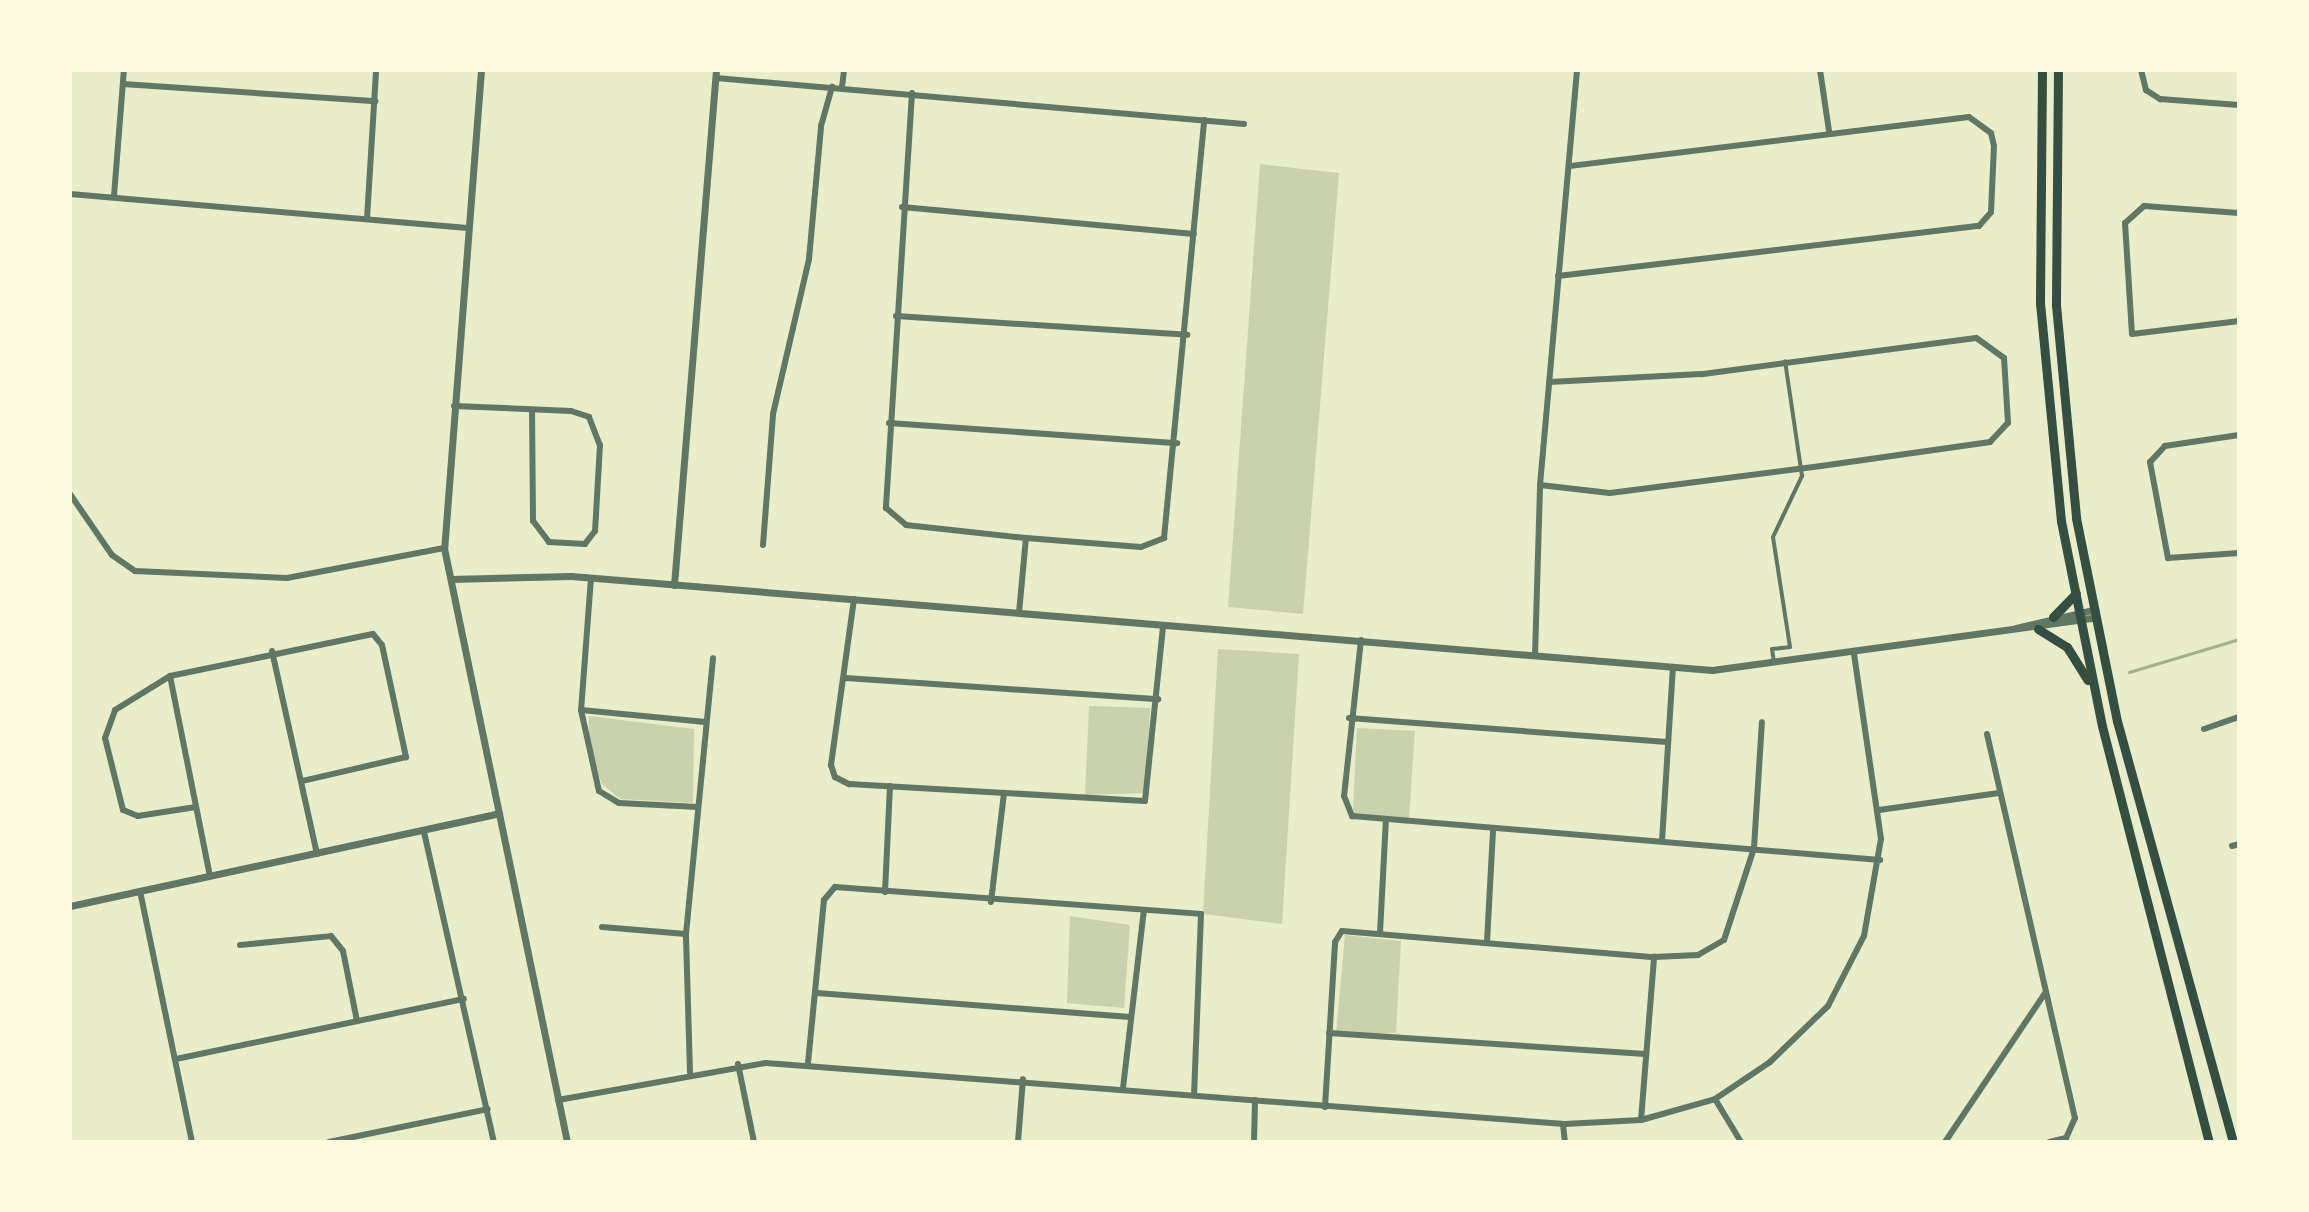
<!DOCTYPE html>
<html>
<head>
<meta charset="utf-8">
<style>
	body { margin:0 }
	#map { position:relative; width:2309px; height:1212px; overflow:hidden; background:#e9edc9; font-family:Karla,sans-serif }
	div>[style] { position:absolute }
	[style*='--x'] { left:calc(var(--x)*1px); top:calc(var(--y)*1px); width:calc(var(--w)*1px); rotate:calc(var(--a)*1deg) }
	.green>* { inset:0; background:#cad2ad }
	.stream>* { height:3px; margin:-1.5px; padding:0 1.5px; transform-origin:1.5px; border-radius:1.5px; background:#a3b18a }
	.pedestrian>* { height:4px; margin:-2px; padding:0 2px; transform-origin:2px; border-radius:2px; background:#617663 }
	.minor>* { height:6px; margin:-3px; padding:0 3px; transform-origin:3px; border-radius:3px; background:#617663 }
	.tertiary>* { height:7px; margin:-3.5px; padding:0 3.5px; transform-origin:3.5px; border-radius:3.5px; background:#617663 }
	.primary>* { height:9px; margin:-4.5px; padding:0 4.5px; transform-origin:4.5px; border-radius:4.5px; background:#344e41 }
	span { translate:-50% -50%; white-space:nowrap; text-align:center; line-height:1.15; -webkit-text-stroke:7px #fefae0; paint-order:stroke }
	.frame { position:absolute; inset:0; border:72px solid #fefae0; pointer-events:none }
</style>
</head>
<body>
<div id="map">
	<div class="green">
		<i style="clip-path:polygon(1260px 164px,1339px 173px,1303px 614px,1228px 607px)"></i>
		<i style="clip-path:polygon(1218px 649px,1299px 654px,1282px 924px,1203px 914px)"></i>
		<i style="clip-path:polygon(1089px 706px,1150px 708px,1146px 793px,1085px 795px)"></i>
		<i style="clip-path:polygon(589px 716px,694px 729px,693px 803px,620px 799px,602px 784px,589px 749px)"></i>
		<i style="clip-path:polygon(1357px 728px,1415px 731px,1409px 818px,1357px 815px,1353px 809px)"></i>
		<i style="clip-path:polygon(1070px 916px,1130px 925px,1124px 1008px,1067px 1003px)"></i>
		<i style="clip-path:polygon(1345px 935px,1401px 941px,1396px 1033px,1336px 1033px)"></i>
	</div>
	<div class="stream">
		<i style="--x:2129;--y:672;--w:115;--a:-16.7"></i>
	</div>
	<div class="pedestrian">
		<i style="--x:1774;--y:662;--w:13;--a:-99"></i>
		<i style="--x:1772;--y:649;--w:18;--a:-6"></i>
		<i style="--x:1790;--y:647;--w:111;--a:-98.8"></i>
		<i style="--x:1773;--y:537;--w:68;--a:-64.6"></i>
		<i style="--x:1802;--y:476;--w:116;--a:-98.4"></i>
	</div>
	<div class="minor">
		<i style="--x:1820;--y:70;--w:62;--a:81.6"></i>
		<i style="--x:2141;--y:70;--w:21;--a:76"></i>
		<i style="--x:2146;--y:90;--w:17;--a:33"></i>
		<i style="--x:2160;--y:99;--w:79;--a:4.3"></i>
		<i style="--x:716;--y:78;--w:530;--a:4.98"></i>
		<i style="--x:123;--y:84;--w:253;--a:3.9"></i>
		<i style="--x:842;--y:87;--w:17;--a:-83"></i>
		<i style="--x:912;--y:93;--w:416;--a:93.6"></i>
		<i style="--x:886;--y:508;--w:26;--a:40"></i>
		<i style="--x:906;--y:525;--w:121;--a:6.2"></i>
		<i style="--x:1026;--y:538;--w:115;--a:4.5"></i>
		<i style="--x:1141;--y:547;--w:25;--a:-21"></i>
		<i style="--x:1164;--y:538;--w:420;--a:-84.5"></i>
		<i style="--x:70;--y:194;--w:399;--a:4.9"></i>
		<i style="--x:114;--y:196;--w:126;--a:-85.5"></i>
		<i style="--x:902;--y:207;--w:293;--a:5.3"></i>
		<i style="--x:2239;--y:213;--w:95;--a:-175.8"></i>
		<i style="--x:2144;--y:206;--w:25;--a:138"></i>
		<i style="--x:2125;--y:223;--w:111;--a:86.4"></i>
		<i style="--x:2132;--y:334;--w:108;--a:-6.9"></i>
		<i style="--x:367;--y:219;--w:149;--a:-86.5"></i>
		<i style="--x:1558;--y:276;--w:424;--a:-6.8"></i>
		<i style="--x:1979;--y:226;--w:18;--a:-49"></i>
		<i style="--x:1991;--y:212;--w:66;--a:-87.4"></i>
		<i style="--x:1994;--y:146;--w:13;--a:-103"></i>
		<i style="--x:1991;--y:133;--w:27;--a:-144"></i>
		<i style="--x:1969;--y:117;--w:403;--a:173"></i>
		<i style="--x:896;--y:316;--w:292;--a:3.7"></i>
		<i style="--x:454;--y:406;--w:117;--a:2.4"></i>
		<i style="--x:571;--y:411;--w:19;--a:18"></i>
		<i style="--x:589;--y:417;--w:30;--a:69"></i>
		<i style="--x:600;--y:445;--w:86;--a:93.3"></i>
		<i style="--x:595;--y:531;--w:16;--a:128"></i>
		<i style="--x:585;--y:544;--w:36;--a:-177"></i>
		<i style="--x:549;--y:542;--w:26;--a:-127"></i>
		<i style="--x:533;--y:521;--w:111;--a:-90.5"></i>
		<i style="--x:889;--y:423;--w:289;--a:4"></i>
		<i style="--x:2239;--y:435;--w:75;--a:171.5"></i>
		<i style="--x:2165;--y:446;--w:22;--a:133"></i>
		<i style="--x:2150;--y:462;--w:98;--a:79.4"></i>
		<i style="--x:2168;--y:558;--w:71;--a:-4"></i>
		<i style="--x:1540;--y:485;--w:70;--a:6.5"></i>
		<i style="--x:1610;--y:493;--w:213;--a:-7.3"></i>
		<i style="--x:1821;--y:466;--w:171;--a:-8.1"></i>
		<i style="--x:1990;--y:442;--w:26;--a:-47"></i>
		<i style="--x:2008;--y:423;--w:65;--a:-93.5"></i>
		<i style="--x:2004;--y:358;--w:34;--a:-144"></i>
		<i style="--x:1976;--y:338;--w:277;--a:172.5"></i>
		<i style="--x:1701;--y:374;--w:152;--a:177"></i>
		<i style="--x:70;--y:494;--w:74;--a:55.5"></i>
		<i style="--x:112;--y:555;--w:28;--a:35"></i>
		<i style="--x:135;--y:571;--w:152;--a:2.6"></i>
		<i style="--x:287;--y:578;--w:160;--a:-10.8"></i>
		<i style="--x:763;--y:545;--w:131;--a:-85.6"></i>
		<i style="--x:773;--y:414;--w:159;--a:-76.9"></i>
		<i style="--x:809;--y:259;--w:134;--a:-84.8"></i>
		<i style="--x:821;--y:126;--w:41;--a:-74.2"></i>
		<i style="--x:591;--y:578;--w:132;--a:94.3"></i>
		<i style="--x:581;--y:710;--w:83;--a:77.5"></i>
		<i style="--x:599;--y:791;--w:23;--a:31"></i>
		<i style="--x:619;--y:803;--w:79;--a:2.9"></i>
		<i style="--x:854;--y:599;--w:168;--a:97.9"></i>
		<i style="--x:831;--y:765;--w:13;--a:72"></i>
		<i style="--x:835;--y:777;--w:16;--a:27"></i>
		<i style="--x:849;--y:784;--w:296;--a:3.3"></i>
		<i style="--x:1145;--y:801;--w:176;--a:-84.1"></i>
		<i style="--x:1019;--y:613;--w:75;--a:-84.7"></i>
		<i style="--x:1361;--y:640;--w:157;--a:96.2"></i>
		<i style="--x:1344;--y:796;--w:22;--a:68"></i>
		<i style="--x:1352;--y:816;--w:530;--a:4.76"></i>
		<i style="--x:272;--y:651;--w:208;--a:77.5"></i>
		<i style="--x:1535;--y:656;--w:171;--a:-88.3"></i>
		<i style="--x:1540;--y:485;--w:417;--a:-84.9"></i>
		<i style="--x:170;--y:676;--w:204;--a:78.7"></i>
		<i style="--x:846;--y:678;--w:313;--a:3.9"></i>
		<i style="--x:581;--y:710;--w:125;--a:5.5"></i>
		<i style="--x:1349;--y:718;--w:319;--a:4.3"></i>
		<i style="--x:2204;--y:729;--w:37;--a:-19"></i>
		<i style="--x:1987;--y:734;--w:394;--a:77.1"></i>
		<i style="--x:2075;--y:1118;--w:22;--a:114"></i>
		<i style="--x:2066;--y:1138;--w:17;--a:167"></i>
		<i style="--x:196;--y:807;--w:59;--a:171.2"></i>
		<i style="--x:138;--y:816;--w:16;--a:-158"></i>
		<i style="--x:123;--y:810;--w:74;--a:-104"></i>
		<i style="--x:105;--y:738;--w:30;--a:-70"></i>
		<i style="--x:115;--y:710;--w:65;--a:-31.7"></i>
		<i style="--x:170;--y:676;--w:207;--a:-11.7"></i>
		<i style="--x:373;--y:634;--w:14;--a:51"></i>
		<i style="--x:382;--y:645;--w:115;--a:77.9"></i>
		<i style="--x:406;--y:757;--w:107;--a:167"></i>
		<i style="--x:1879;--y:810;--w:121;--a:-8.1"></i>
		<i style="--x:424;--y:832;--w:318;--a:77.3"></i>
		<i style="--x:1662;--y:841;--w:173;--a:-86.4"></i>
		<i style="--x:2232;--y:846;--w:7;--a:-16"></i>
		<i style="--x:140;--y:891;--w:256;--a:78.3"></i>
		<i style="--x:885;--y:892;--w:106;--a:-87.3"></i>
		<i style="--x:991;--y:902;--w:110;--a:-83.2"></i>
		<i style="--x:602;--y:927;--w:84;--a:4.8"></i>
		<i style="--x:1380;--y:933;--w:113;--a:-87"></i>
		<i style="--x:1487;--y:942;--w:110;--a:-86.9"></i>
		<i style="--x:240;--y:945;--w:91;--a:-5.6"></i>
		<i style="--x:331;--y:936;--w:19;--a:51"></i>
		<i style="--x:343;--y:951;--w:71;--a:78.7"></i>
		<i style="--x:817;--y:993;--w:314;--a:4.4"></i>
		<i style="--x:1329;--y:1033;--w:317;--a:3.8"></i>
		<i style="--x:176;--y:1059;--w:294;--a:-11.8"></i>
		<i style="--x:808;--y:1063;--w:164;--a:-84.4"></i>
		<i style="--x:824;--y:900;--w:17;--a:-50"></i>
		<i style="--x:835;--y:887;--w:367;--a:4.2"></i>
		<i style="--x:1201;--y:914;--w:180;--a:92.2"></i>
		<i style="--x:738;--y:1064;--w:80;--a:78.4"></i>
		<i style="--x:690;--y:1072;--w:138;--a:-91.7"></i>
		<i style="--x:686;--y:934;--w:277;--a:-84.4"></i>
		<i style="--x:1123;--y:1088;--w:179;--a:-83.3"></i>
		<i style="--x:1715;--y:1099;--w:50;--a:58.8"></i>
		<i style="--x:558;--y:1100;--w:211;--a:-10.1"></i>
		<i style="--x:766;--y:1063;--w:801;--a:4.37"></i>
		<i style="--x:1565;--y:1124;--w:76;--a:-3"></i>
		<i style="--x:1641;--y:1120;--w:77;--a:-15.8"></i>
		<i style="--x:1715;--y:1099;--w:66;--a:-33.9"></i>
		<i style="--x:1770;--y:1062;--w:81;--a:-44"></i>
		<i style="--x:1828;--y:1006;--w:79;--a:-62.8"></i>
		<i style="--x:1864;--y:936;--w:98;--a:-80.1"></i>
		<i style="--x:1881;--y:839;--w:187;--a:-98.3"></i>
		<i style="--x:1325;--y:1107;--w:165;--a:-86.5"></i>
		<i style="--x:1335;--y:942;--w:13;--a:-58"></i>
		<i style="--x:1342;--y:931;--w:313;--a:4.8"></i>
		<i style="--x:1654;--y:957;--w:44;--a:-2.6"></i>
		<i style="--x:1698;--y:955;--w:30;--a:-30"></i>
		<i style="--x:1724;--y:940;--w:97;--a:-71.9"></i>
		<i style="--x:1754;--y:848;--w:126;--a:-86.4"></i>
		<i style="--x:1641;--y:1120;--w:164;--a:-85.4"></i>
		<i style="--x:1563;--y:1124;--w:18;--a:84"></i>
		<i style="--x:329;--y:1142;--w:162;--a:-11.7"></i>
		<i style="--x:1018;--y:1142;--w:63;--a:-85.5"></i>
		<i style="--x:1254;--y:1142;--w:42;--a:-88.6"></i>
		<i style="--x:1945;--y:1142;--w:179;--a:-56.1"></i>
	</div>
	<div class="tertiary">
		<i style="--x:481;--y:70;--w:479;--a:94.4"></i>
		<i style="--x:444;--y:548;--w:607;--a:78.3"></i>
		<i style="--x:451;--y:579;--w:120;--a:-1.4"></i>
		<i style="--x:571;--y:576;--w:1145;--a:4.71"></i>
		<i style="--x:1712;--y:670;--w:385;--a:-7.8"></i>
		<i style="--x:674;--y:585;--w:517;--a:-85.34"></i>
		<i style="--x:2016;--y:628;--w:78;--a:-13.3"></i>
		<i style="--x:70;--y:906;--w:439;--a:-12.2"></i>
	</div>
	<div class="primary">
		<i style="--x:2042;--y:70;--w:233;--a:90.5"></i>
		<i style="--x:2040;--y:303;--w:219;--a:84.5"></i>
		<i style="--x:2061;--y:521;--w:209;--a:78.7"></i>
		<i style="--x:2102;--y:726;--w:430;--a:75.6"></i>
		<i style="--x:2058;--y:70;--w:235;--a:90.5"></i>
		<i style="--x:2056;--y:305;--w:214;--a:84.6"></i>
		<i style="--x:2076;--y:518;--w:207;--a:78.6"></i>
		<i style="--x:2117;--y:721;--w:437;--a:74.6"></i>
		<i style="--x:2053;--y:617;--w:33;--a:-46"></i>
		<i style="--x:2038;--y:629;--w:34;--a:32"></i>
		<i style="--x:2067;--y:647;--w:39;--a:58"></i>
	</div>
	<div class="frame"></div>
</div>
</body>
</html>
